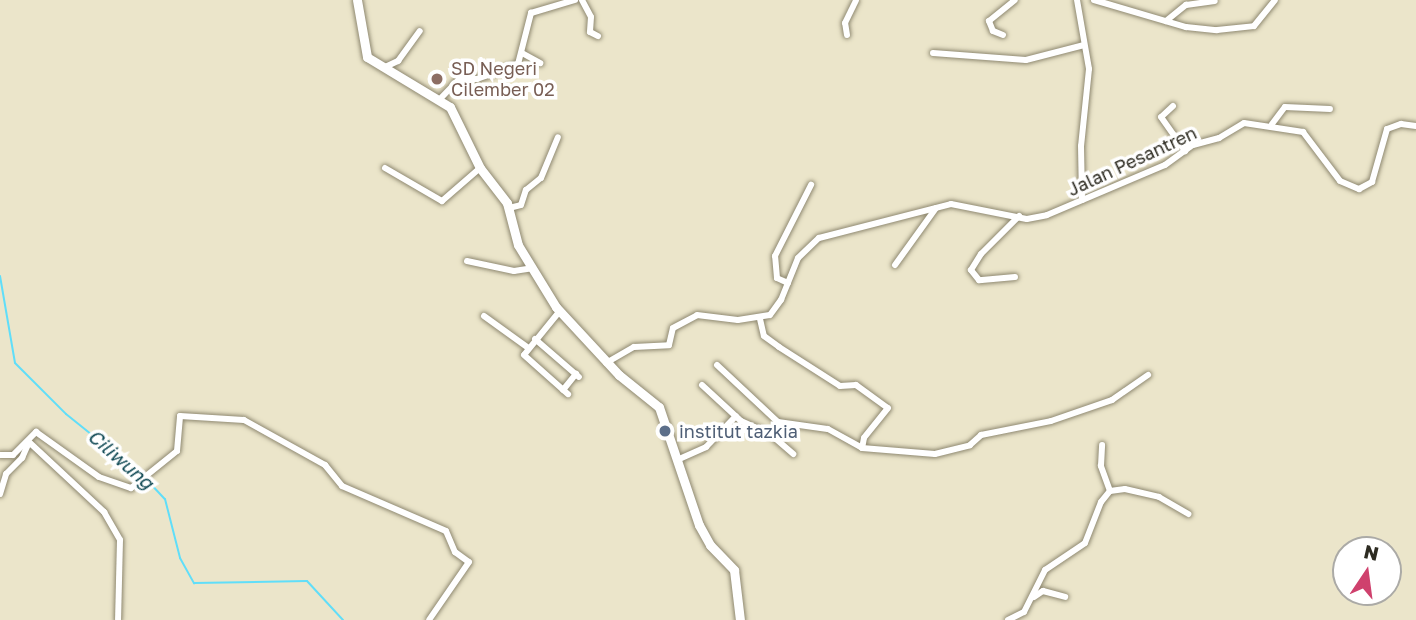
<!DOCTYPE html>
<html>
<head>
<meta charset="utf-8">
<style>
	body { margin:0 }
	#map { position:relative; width:1416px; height:620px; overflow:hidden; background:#ebe5ca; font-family:"Golos Text",sans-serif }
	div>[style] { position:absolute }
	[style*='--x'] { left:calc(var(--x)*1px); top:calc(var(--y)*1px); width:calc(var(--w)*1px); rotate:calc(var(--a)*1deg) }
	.stream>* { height:2px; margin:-1px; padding:0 1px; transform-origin:1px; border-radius:1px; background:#60def9 }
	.roads { filter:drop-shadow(0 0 2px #8f8971) drop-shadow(0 0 2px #8f8971) }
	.street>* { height:6px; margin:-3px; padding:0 3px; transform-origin:3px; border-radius:3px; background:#fff }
	.secondary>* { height:9px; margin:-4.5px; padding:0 4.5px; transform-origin:4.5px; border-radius:4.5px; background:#fff }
	.dots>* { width:19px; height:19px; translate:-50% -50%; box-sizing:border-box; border:4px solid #fff; border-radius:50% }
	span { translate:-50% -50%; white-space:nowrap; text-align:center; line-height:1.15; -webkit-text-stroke:7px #fff; paint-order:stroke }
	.education-label { font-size:18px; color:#785e54 }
	.left { translate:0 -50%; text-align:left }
	.street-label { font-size:18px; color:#2d2b21 }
	.service-label { font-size:18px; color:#4e5e75 }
	.water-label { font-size:19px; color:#0f4853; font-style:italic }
	.north { position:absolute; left:1332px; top:536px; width:70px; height:70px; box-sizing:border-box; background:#fff; border:2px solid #abaaa6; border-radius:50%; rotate:13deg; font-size:19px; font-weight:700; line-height:28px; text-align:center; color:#2d2b21 }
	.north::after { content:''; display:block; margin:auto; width:24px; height:32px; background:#cf416d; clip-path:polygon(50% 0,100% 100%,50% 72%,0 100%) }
</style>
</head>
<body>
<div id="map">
	<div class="stream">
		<i style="--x:0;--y:276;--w:88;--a:80.2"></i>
		<i style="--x:15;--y:363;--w:72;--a:45"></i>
		<i style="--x:66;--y:414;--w:99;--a:38.8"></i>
		<i style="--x:147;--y:480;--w:26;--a:47"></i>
		<i style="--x:165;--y:499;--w:61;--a:75.7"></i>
		<i style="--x:180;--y:558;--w:29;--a:61"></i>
		<i style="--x:194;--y:583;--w:113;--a:-1"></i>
		<i style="--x:307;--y:581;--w:53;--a:47.3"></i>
	</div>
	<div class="roads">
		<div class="street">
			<i style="--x:582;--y:0;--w:19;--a:62"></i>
			<i style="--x:591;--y:17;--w:15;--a:94"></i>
			<i style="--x:590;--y:32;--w:9;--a:27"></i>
			<i style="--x:1077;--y:0;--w:70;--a:80.1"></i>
			<i style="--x:1089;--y:69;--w:77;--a:95.9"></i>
			<i style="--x:1081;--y:146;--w:54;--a:88.9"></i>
			<i style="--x:1094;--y:0;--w:96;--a:16.4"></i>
			<i style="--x:1186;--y:27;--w:31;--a:6"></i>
			<i style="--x:1217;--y:30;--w:37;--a:-6"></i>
			<i style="--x:1254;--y:26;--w:33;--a:-51"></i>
			<i style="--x:1166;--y:21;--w:26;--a:-39"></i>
			<i style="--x:1186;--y:5;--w:29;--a:-8"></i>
			<i style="--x:847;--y:35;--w:12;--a:-99"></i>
			<i style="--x:845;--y:23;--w:25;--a:-64"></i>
			<i style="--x:1003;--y:35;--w:11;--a:-158"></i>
			<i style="--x:993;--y:31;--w:11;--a:-112"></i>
			<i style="--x:989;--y:21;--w:33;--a:-39"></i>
			<i style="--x:522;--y:53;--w:21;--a:29"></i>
			<i style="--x:933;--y:53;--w:93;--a:4.3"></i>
			<i style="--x:1026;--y:60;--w:60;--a:-14.5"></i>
			<i style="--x:383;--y:68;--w:17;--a:-25"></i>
			<i style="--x:398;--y:61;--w:37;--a:-54"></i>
			<i style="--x:440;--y:99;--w:28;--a:-46"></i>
			<i style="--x:459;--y:79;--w:18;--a:0"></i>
			<i style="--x:477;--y:79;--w:44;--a:-20.1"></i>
			<i style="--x:518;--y:64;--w:53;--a:-75.7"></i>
			<i style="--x:531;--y:13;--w:46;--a:-16.5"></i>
			<i style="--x:1173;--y:106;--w:16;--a:137"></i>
			<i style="--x:1161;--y:117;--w:42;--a:54.8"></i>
			<i style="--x:1272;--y:124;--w:21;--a:-53"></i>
			<i style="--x:1285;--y:107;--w:45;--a:2.5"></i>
			<i style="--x:385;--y:168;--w:66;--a:30.1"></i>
			<i style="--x:442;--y:201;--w:50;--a:-41"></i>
			<i style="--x:509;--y:208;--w:12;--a:-14"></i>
			<i style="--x:521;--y:205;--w:16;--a:-72"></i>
			<i style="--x:526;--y:190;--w:19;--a:-39"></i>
			<i style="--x:541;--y:178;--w:44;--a:-67.5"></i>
			<i style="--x:467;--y:261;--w:48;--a:12"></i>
			<i style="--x:514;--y:271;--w:18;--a:-9"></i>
			<i style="--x:895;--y:265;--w:70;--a:-54.3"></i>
			<i style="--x:1015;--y:277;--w:36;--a:175"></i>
			<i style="--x:979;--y:280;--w:13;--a:-129"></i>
			<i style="--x:971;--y:270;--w:19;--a:-58"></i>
			<i style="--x:981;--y:254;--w:54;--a:-45"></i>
			<i style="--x:788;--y:283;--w:12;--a:-156"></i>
			<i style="--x:777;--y:278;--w:22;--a:-95"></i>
			<i style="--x:775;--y:256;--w:80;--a:-63.1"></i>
			<i style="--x:559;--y:312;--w:55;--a:129.1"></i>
			<i style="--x:524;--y:355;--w:59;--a:41.6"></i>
			<i style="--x:484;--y:316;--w:53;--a:35.8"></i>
			<i style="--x:760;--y:319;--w:17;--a:77"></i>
			<i style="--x:764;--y:336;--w:19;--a:36"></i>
			<i style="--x:779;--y:347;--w:72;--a:32.6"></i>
			<i style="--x:840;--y:386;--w:16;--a:-4"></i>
			<i style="--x:856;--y:385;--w:39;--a:36"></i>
			<i style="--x:888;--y:408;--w:38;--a:129"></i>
			<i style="--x:864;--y:438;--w:10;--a:101"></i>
			<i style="--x:862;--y:448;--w:73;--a:4.7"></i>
			<i style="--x:935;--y:454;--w:36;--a:-14"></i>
			<i style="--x:970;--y:445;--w:15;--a:-42"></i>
			<i style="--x:981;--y:435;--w:71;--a:-11.3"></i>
			<i style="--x:1051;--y:421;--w:65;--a:-19"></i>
			<i style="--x:1112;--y:400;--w:44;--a:-34.8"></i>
			<i style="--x:535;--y:339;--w:58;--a:40.8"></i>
			<i style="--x:606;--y:363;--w:32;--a:-30"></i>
			<i style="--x:634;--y:347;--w:35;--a:-3"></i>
			<i style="--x:669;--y:345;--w:17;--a:-77"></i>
			<i style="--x:673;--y:328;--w:27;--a:-28"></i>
			<i style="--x:697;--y:315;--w:41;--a:7"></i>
			<i style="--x:738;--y:320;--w:32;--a:-9"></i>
			<i style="--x:770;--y:315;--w:19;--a:-54"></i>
			<i style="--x:781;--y:300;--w:45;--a:-68"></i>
			<i style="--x:798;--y:258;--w:29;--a:-44"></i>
			<i style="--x:819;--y:238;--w:136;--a:-14.4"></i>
			<i style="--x:951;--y:204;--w:77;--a:11.2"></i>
			<i style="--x:1027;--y:219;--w:20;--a:-11"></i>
			<i style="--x:1047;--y:215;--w:128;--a:-23"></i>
			<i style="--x:1165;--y:165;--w:34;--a:-36"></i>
			<i style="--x:1193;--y:145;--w:27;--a:-15"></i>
			<i style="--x:1219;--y:138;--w:29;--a:-31"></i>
			<i style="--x:1244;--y:123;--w:60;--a:8.7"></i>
			<i style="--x:1303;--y:132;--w:61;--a:52.9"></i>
			<i style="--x:1340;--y:181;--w:21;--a:23"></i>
			<i style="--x:1359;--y:189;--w:15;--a:-28"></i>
			<i style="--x:1372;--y:182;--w:55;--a:-74.2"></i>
			<i style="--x:1387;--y:129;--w:15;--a:-20"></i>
			<i style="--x:1401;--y:124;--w:15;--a:8"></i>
			<i style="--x:717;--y:365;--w:83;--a:43.1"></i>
			<i style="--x:778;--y:422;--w:50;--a:8"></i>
			<i style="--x:828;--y:429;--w:39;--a:29"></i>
			<i style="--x:702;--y:385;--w:53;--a:42.7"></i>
			<i style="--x:741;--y:421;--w:36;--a:24"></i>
			<i style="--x:563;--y:390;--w:21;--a:-51"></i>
			<i style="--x:778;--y:422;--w:17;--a:97"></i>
			<i style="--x:776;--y:439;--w:23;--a:41"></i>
			<i style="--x:0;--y:455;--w:13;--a:0"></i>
			<i style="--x:13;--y:455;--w:33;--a:-45"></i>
			<i style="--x:36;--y:432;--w:77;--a:35.5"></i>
			<i style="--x:99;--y:477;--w:34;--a:19"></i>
			<i style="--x:131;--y:488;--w:59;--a:-38.8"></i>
			<i style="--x:177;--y:451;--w:35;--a:-85"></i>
			<i style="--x:180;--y:416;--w:64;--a:3.6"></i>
			<i style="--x:244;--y:420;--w:93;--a:29.1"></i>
			<i style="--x:325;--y:465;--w:27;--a:51"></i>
			<i style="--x:342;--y:486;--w:113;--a:23.4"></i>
			<i style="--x:446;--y:531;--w:23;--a:67"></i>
			<i style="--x:455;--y:552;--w:17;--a:36"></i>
			<i style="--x:469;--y:562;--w:70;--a:124.6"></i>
			<i style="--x:677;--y:460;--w:32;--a:-24"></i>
			<i style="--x:706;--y:447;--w:43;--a:-45.9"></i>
			<i style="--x:1110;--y:491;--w:15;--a:-8"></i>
			<i style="--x:1125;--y:489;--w:35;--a:13"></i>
			<i style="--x:1159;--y:497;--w:34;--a:30"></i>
			<i style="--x:0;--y:494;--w:21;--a:-73"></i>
			<i style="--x:6;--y:474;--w:23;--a:-45"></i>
			<i style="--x:22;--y:458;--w:17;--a:-66"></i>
			<i style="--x:29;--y:442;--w:103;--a:43"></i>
			<i style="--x:104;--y:512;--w:32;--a:60"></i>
			<i style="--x:120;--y:540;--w:80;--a:91.4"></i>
			<i style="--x:1034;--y:597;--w:11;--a:-34"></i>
			<i style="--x:1043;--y:591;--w:23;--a:15"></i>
			<i style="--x:1008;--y:620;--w:18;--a:-27"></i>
			<i style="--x:1024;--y:612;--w:47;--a:-63.4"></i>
			<i style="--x:1045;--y:570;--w:48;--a:-34"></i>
			<i style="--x:1085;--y:543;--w:44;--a:-68.7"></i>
			<i style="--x:1101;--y:502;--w:14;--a:-51"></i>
			<i style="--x:1110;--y:491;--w:27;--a:-110"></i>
			<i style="--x:1101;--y:466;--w:21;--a:-87"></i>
		</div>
		<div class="secondary">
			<i style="--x:357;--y:0;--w:58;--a:80"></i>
			<i style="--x:367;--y:57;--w:97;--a:31.1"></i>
			<i style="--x:450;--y:107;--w:68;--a:63.8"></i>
			<i style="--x:480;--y:168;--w:44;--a:52.4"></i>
			<i style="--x:507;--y:203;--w:43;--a:75.3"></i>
			<i style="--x:518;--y:245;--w:73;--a:58.5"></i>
			<i style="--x:556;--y:307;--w:93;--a:47.2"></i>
			<i style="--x:619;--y:375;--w:51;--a:38.7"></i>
			<i style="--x:659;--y:407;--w:125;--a:71.3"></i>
			<i style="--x:699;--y:525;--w:23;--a:61"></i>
			<i style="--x:710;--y:545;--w:35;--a:46"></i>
			<i style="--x:734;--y:570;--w:50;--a:83.2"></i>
		</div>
	</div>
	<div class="dots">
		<i style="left:437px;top:79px;background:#8d6e63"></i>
		<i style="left:665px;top:431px;background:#5c6f8a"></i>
	</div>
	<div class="education-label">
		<span class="left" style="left:451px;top:79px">SD Negeri<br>Cilember 02</span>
	</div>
	<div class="street-label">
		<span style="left:1132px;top:161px;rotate:-25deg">Jalan Pesantren</span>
	</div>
	<div class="service-label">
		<span class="left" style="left:679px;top:431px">institut tazkia</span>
	</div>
	<div class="water-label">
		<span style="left:121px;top:459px;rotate:41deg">Ciliwung</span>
	</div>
	<div class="north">N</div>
</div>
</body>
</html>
